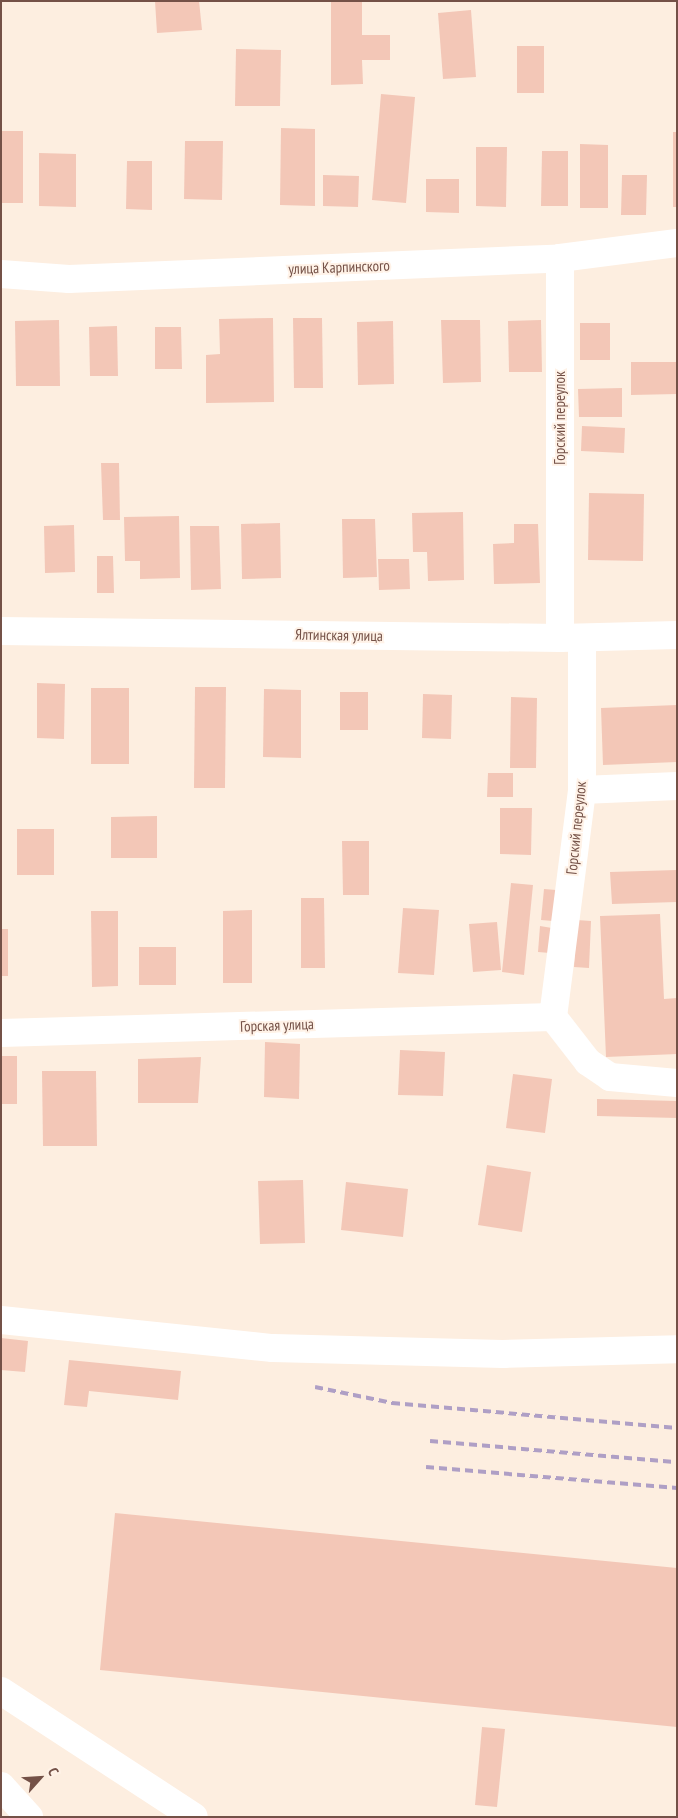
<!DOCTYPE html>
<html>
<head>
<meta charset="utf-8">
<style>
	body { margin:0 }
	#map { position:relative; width:678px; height:1818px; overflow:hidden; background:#fdeee0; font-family:"PT Sans Narrow",sans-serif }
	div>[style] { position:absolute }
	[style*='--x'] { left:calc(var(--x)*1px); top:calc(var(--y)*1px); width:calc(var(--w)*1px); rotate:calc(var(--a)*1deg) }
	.building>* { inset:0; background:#f3c7b7 }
	.minor>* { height:28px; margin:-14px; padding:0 14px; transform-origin:14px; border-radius:14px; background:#fff }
	.rail>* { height:4px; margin-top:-2px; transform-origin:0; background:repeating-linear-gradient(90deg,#af9fc5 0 8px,transparent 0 13px) }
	span { translate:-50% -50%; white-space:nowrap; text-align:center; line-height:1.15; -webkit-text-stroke:4px #fff2e7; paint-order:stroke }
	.street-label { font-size:15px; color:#745147 }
	.frame { position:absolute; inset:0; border:2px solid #745147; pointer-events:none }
	.north { position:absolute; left:15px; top:1753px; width:50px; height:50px; -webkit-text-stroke:4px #fff2e7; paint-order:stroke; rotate:64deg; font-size:14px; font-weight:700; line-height:20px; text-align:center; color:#745147 }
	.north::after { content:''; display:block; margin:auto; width:18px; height:22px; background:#745147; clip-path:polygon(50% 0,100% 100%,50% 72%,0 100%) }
</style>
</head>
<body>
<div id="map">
	<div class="building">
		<i style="clip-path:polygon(155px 1px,199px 1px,202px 30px,157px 33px)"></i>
		<i style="clip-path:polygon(331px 1px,362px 1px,362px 35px,390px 35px,390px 60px,362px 60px,363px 84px,331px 85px)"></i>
		<i style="clip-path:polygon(471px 10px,476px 77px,443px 79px,438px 13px)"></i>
		<i style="clip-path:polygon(517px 46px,544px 46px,544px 93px,517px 93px)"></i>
		<i style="clip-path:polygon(236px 49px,281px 50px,280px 106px,235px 106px)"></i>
		<i style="clip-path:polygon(381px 94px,415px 97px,406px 203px,372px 200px)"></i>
		<i style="clip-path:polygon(281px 128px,315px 129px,315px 206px,280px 205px)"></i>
		<i style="clip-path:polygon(1px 131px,23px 131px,23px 203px,1px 203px)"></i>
		<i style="clip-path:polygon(673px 132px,677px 132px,677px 207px,673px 207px)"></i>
		<i style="clip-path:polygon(185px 141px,223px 141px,222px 200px,184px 199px)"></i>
		<i style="clip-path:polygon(580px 144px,608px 145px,608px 208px,580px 208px)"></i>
		<i style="clip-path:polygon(476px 147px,507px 147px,506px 207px,476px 206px)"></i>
		<i style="clip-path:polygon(542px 151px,568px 151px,568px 206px,541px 206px)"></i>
		<i style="clip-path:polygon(39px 153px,76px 154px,76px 207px,39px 206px)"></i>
		<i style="clip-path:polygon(127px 161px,152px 161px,152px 210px,126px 209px)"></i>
		<i style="clip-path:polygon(323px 175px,359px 176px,358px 207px,323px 206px)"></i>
		<i style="clip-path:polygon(622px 175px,647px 175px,646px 215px,621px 215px)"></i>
		<i style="clip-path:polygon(426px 179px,459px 179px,459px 213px,426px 212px)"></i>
		<i style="clip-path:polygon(273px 318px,274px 402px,206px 403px,206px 355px,220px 354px,219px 319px)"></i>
		<i style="clip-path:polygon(293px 318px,322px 318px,323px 388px,294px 388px)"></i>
		<i style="clip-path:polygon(59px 320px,60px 386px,16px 386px,15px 321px)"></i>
		<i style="clip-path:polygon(441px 320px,480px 320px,481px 382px,443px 383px)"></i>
		<i style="clip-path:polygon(541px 320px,542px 372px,509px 372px,508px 321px)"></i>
		<i style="clip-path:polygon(393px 321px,394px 384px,358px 385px,357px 322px)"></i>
		<i style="clip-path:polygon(580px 323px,610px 323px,610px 360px,580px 360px)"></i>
		<i style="clip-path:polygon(117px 326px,118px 376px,90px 376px,89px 327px)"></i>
		<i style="clip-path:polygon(155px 327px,181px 327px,182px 369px,155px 369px)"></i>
		<i style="clip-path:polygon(631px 362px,677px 362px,677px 394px,631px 395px)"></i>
		<i style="clip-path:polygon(622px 388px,622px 417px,579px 417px,578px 389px)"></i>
		<i style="clip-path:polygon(582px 426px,625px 428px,624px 453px,581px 451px)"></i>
		<i style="clip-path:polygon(101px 463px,119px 463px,120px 520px,103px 520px)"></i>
		<i style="clip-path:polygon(589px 493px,644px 494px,643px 561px,588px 560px)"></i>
		<i style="clip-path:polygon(463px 512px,464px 580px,428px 581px,427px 552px,413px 552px,412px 513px)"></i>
		<i style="clip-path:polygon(179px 516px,180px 578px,140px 579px,140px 561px,125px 561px,124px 517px)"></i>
		<i style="clip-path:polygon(342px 519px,375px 519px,377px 577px,343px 578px)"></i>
		<i style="clip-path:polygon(280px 523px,281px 578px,242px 579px,241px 524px)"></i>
		<i style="clip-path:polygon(514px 524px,538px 524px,540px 583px,494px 584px,493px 544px,514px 543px)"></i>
		<i style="clip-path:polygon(74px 525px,75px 572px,45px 573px,44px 526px)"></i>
		<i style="clip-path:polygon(190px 526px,219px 526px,221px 589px,191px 590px)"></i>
		<i style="clip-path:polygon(97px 556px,113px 556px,114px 593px,97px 593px)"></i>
		<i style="clip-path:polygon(378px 559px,409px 559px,410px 589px,379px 590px)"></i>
		<i style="clip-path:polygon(37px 683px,65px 684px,64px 739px,37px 738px)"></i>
		<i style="clip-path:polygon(195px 687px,226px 687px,225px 788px,194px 788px)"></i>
		<i style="clip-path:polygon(91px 688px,129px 688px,129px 764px,91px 764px)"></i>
		<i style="clip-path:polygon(264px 689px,301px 690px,301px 758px,263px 757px)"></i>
		<i style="clip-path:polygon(340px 692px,368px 692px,368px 730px,340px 730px)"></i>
		<i style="clip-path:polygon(423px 694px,452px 695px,451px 739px,422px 738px)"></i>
		<i style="clip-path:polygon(511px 697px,537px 698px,536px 768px,510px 768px)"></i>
		<i style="clip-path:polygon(677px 705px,677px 762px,603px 765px,601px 708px)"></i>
		<i style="clip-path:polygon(488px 773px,513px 773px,513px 797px,487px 797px)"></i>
		<i style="clip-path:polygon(500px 808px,532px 808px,531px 855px,500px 854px)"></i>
		<i style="clip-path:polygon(157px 816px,157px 858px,111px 858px,111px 817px)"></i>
		<i style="clip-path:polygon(17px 829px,54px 829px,54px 875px,17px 875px)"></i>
		<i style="clip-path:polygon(342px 841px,369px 841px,369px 895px,343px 895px)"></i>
		<i style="clip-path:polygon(677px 870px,677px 902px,612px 904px,610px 872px)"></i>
		<i style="clip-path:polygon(511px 883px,533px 885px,524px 975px,502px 972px)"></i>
		<i style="clip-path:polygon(544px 889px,556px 890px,553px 921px,541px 920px)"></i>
		<i style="clip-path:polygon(301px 898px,324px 898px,325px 968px,301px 968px)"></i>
		<i style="clip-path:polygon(403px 908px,439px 910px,434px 975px,398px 973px)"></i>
		<i style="clip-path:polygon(252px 910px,252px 983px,223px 983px,223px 911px)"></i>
		<i style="clip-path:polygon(91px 911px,118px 911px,118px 986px,92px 987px)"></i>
		<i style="clip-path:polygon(660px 914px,664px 999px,677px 998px,677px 1054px,606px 1057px,600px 916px)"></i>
		<i style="clip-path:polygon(577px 920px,591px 921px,589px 968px,574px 967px)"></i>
		<i style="clip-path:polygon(497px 922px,501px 970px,473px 972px,469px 924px)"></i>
		<i style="clip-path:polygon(540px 926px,552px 928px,550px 953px,538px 952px)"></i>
		<i style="clip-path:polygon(1px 929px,8px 929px,8px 976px,1px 976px)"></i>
		<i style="clip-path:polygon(139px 947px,176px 947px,176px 985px,139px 985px)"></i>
		<i style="clip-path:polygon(265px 1042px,300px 1044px,299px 1099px,264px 1097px)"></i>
		<i style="clip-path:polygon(400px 1050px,445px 1052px,443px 1096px,398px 1095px)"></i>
		<i style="clip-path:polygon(1px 1056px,17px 1056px,17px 1104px,1px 1104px)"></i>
		<i style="clip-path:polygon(201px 1057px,198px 1103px,138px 1103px,138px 1059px)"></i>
		<i style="clip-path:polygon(42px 1071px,96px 1071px,97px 1146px,43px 1146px)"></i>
		<i style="clip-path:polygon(513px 1074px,552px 1079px,545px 1133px,506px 1128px)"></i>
		<i style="clip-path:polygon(597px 1099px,677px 1101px,677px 1118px,597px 1116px)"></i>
		<i style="clip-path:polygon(487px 1165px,531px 1172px,522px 1232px,478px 1225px)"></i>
		<i style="clip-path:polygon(303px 1180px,305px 1243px,260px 1244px,258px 1181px)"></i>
		<i style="clip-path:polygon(346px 1182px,408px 1189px,403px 1237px,341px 1230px)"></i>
		<i style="clip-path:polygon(1px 1338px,28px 1341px,25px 1372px,1px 1370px)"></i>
		<i style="clip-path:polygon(69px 1360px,181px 1371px,178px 1400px,89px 1391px,87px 1407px,64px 1405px)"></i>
		<i style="clip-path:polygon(115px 1513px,677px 1568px,677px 1727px,100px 1670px)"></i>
		<i style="clip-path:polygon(482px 1727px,505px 1729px,497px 1807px,475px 1805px)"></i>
	</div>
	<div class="minor">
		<i style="--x:1;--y:274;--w:68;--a:4.2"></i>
		<i style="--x:69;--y:279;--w:491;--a:-2.4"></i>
		<i style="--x:560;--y:258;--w:118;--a:-7.3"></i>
		<i style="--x:1;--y:631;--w:559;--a:0.72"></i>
		<i style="--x:560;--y:638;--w:117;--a:-1.5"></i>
		<i style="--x:560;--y:638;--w:380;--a:-90"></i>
		<i style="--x:582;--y:790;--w:95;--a:-2.4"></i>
		<i style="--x:553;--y:1017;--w:229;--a:-82.7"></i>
		<i style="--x:582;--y:790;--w:152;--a:-90"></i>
		<i style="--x:553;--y:1017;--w:57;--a:52.1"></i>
		<i style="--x:588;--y:1062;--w:27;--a:34"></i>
		<i style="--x:610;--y:1077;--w:67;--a:5.1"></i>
		<i style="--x:1;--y:1033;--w:552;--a:-1.66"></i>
		<i style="--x:1;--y:1320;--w:273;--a:5.9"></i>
		<i style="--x:273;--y:1348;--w:230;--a:1.5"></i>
		<i style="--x:503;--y:1354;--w:174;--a:-1.6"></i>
		<i style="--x:1;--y:1691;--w:230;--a:33.1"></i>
		<i style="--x:1;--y:1786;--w:42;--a:47.9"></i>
	</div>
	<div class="rail">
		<i style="--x:315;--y:1387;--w:79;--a:11.7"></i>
		<i style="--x:392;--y:1403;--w:286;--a:5"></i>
		<i style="--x:430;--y:1441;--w:248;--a:4.9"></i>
		<i style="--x:426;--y:1467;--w:252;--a:4.8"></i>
	</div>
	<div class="street-label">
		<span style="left:339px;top:267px;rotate:-2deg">улица Карпинского</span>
		<span style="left:560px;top:418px;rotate:-90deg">Горский переулок</span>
		<span style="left:339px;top:635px;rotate:1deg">Ялтинская улица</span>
		<span style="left:576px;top:828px;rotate:-84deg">Горский переулок</span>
		<span style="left:277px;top:1025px;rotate:-2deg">Горская улица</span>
	</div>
	<div class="frame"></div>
	<div class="north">С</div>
</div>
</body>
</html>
